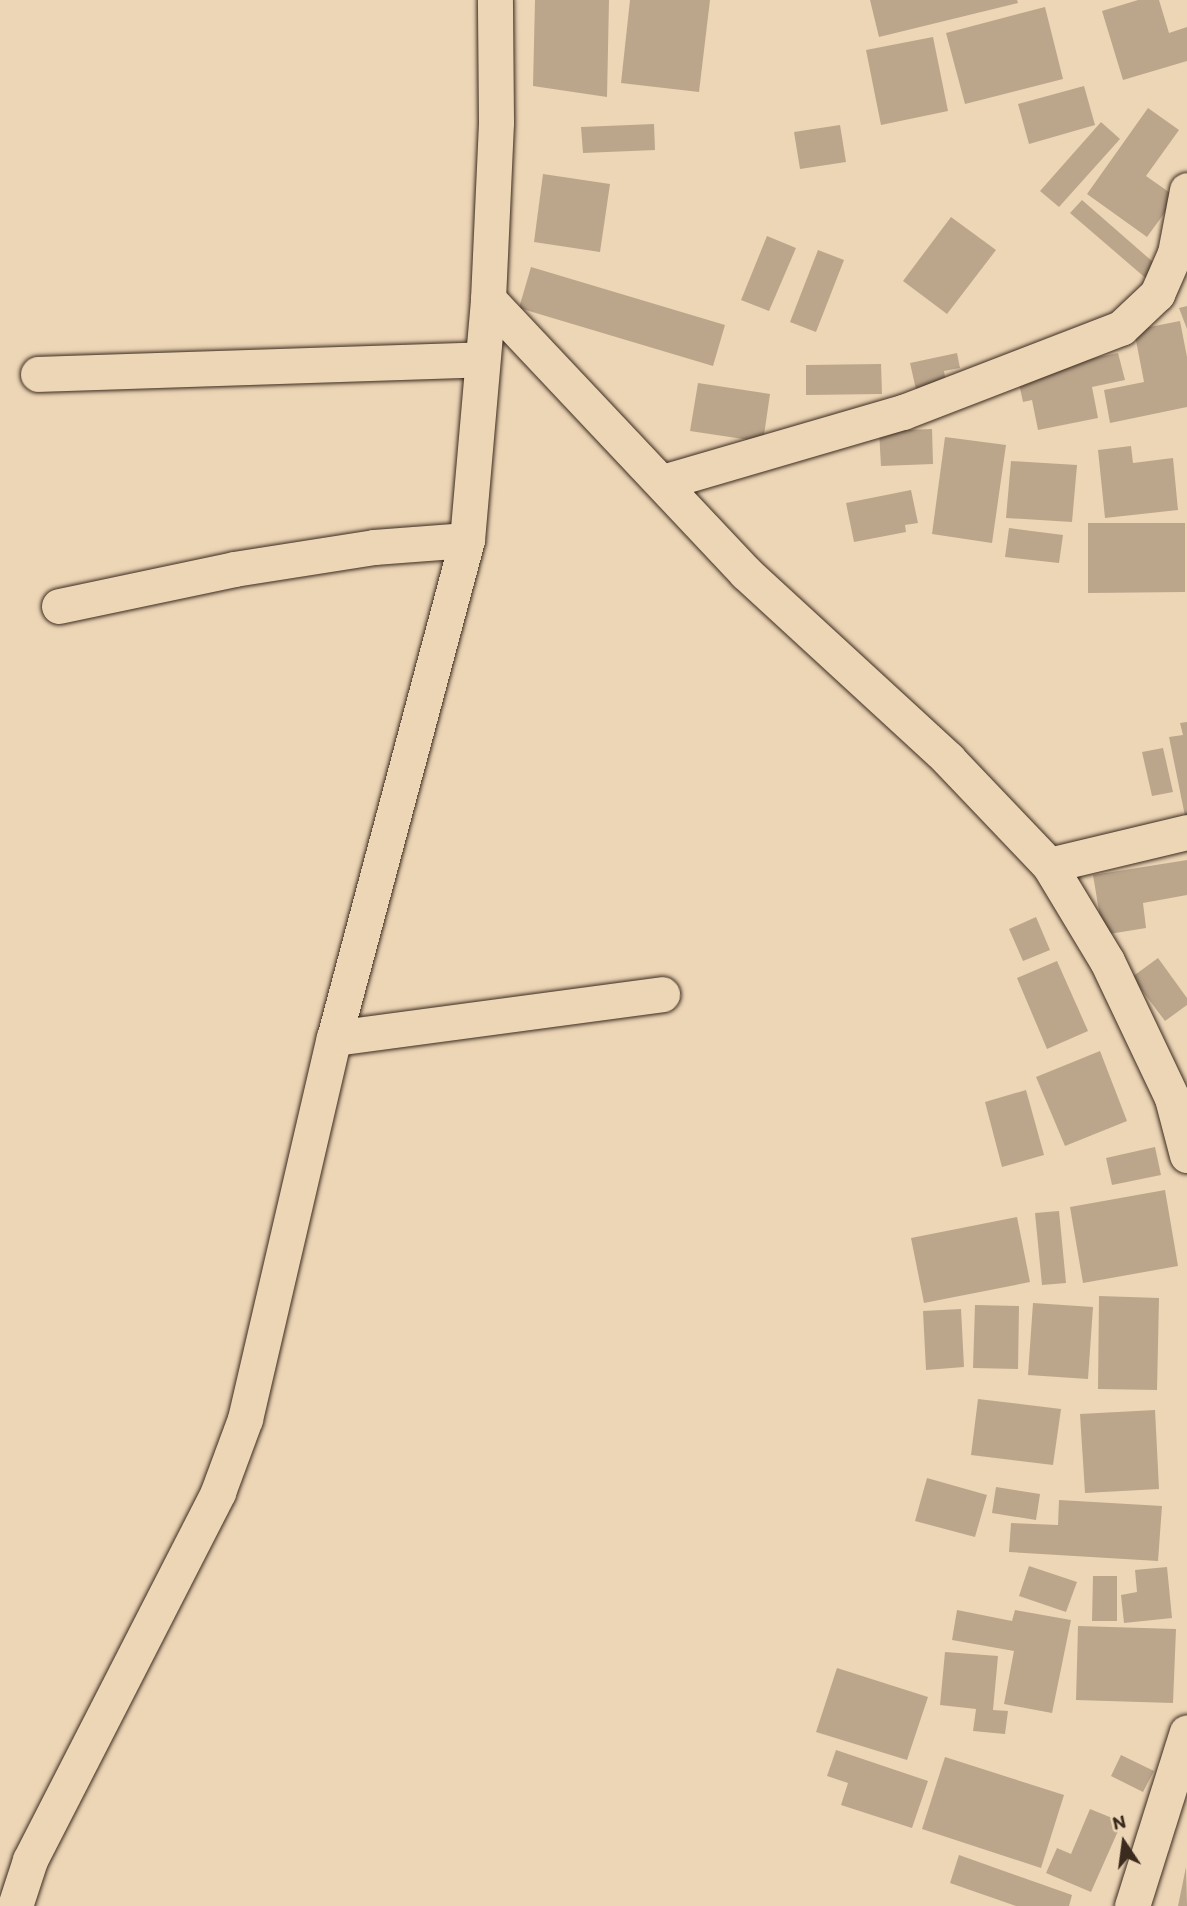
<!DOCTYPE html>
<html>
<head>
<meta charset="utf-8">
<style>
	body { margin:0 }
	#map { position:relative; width:1187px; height:1906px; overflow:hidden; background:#edd6b6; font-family:Itim,sans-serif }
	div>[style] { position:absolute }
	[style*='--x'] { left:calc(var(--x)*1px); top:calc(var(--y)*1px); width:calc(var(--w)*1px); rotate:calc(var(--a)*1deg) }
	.building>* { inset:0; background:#bba68c }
	.roads { filter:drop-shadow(0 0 2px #3b2a1e) drop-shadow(0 0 2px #3b2a1e) }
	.minor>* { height:35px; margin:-17.5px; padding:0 17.5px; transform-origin:17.5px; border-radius:17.5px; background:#edd6b6 }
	span { translate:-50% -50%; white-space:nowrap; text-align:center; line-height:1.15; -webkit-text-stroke:6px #edd6b6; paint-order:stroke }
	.north { position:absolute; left:1089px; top:1808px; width:70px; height:70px; -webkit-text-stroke:5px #edd6b6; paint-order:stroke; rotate:347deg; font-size:19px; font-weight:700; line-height:28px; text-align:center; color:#3b2a1e }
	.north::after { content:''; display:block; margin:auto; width:24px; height:32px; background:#3b2a1e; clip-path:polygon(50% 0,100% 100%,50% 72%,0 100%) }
</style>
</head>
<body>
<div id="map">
	<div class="building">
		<i style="clip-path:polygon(535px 0,609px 0,607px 97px,533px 86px)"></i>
		<i style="clip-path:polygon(630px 0,710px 0,699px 92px,621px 83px)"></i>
		<i style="clip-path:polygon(870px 0,1017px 0,1018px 3px,879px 37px)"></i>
		<i style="clip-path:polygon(1138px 0,1159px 0,1169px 33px,1187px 27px,1187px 61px,1123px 80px,1102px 11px)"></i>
		<i style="clip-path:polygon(1045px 7px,1063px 79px,965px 104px,946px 33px)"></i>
		<i style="clip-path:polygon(933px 37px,948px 111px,881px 125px,866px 50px)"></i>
		<i style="clip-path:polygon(1084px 86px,1095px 125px,1029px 144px,1018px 104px)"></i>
		<i style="clip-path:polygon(1148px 108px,1179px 130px,1146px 176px,1176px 197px,1147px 237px,1087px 194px)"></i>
		<i style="clip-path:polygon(1101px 122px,1120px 139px,1059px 207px,1040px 191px)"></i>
		<i style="clip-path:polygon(654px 124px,655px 150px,583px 153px,581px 127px)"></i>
		<i style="clip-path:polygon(840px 125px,846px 162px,800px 169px,794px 132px)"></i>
		<i style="clip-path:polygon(543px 174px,610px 184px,600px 252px,534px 242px)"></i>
		<i style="clip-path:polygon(1082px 200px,1161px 269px,1149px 281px,1070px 213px)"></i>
		<i style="clip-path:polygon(951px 217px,996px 250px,947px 314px,903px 281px)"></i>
		<i style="clip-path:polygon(767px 236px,796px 248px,769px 311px,741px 300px)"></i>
		<i style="clip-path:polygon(818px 250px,844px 260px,816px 332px,790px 322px)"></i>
		<i style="clip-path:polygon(531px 267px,725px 325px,713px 366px,519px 308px)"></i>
		<i style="clip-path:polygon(1187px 306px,1187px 329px,1179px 308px)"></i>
		<i style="clip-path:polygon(1180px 321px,1187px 357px,1187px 407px,1110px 423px,1104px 390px,1144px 382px,1134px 330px)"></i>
		<i style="clip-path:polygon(957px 353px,960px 368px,944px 371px,947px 388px,917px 394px,910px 363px)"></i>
		<i style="clip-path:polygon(1118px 353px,1125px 380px,1092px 387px,1098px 418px,1038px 430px,1032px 400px,1023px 402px,1017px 374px)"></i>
		<i style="clip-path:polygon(881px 364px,882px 394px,806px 395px,806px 365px)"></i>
		<i style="clip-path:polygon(698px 383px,770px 394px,763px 442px,690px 431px)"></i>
		<i style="clip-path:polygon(932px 429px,933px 464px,881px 466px,879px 431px)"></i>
		<i style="clip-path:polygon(945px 437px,1006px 445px,992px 543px,932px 534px)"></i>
		<i style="clip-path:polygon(1131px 446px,1133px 463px,1173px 458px,1178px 510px,1105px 518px,1098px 450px)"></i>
		<i style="clip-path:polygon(1011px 461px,1077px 465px,1072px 522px,1006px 518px)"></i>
		<i style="clip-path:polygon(911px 490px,918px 523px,905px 525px,906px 532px,854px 542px,846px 503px)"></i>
		<i style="clip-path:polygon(1088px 523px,1185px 523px,1185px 592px,1088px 593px)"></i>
		<i style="clip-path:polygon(1009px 528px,1063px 535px,1059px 563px,1005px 557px)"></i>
		<i style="clip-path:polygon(1187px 722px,1187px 821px,1186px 821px,1169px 737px,1183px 735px,1180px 723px)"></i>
		<i style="clip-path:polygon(1163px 748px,1173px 792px,1152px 796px,1142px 752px)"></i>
		<i style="clip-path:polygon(1187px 860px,1187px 895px,1143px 903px,1146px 928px,1103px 935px,1093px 875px)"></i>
		<i style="clip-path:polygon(1036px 917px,1050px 950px,1023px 961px,1009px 929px)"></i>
		<i style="clip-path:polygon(1158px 958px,1187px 998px,1187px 1005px,1165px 1021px,1132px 977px)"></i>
		<i style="clip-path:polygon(1057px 961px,1088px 1031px,1047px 1049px,1017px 978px)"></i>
		<i style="clip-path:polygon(1100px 1051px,1127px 1121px,1065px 1146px,1036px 1077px)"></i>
		<i style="clip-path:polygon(1026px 1090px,1044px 1155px,1002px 1167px,985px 1102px)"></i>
		<i style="clip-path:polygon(1155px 1147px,1161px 1175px,1112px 1185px,1106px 1158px)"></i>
		<i style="clip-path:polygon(1165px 1190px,1178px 1266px,1083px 1283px,1070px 1207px)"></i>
		<i style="clip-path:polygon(1059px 1211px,1066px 1283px,1042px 1285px,1035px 1213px)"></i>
		<i style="clip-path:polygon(1017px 1217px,1030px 1282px,924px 1303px,911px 1238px)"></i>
		<i style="clip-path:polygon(1099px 1296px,1159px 1298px,1157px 1390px,1098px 1389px)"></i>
		<i style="clip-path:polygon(1033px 1303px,1093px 1307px,1088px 1379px,1028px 1375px)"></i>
		<i style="clip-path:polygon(975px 1305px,1019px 1306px,1018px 1369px,973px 1368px)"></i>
		<i style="clip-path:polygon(961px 1309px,964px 1367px,926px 1370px,923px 1311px)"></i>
		<i style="clip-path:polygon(978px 1399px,1061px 1409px,1053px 1465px,971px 1455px)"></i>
		<i style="clip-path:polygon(1155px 1410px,1159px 1489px,1085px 1493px,1080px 1414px)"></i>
		<i style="clip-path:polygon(927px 1478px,987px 1495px,975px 1537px,915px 1521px)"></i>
		<i style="clip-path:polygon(996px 1487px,1040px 1494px,1036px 1520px,992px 1513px)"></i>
		<i style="clip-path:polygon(1059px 1500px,1162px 1506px,1158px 1561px,1009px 1552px,1011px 1523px,1058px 1525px)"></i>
		<i style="clip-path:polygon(1029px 1566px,1077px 1582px,1066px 1612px,1019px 1596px)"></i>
		<i style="clip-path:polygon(1167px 1567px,1172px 1618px,1124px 1623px,1121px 1595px,1137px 1592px,1135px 1570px)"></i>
		<i style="clip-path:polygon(1093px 1576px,1117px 1576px,1117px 1621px,1092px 1621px)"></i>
		<i style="clip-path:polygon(957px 1610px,1012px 1621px,1015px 1610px,1071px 1620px,1052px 1713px,1004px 1704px,1014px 1651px,952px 1640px)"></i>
		<i style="clip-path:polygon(1078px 1626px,1176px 1629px,1173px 1703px,1076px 1700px)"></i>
		<i style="clip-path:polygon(945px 1652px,998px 1656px,993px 1710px,1008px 1711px,1005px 1734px,973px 1731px,976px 1709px,940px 1705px)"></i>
		<i style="clip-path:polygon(837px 1668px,928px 1697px,907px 1760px,816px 1732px)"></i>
		<i style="clip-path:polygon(836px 1750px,928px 1781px,912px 1828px,841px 1805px,848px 1783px,827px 1776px)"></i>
		<i style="clip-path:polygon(1121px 1755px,1154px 1771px,1143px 1792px,1111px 1776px)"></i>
		<i style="clip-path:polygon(945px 1757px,1064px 1795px,1041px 1868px,922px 1829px)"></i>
		<i style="clip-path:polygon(1090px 1809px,1122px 1822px,1091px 1892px,1046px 1873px,1057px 1848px,1071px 1854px)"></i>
		<i style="clip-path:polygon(959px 1855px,1072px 1895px,1069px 1906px,1016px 1906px,950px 1883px)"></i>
		<i style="clip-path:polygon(1186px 1867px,1187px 1906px,1178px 1906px)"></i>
	</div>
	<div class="roads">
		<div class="minor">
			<i style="--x:488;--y:299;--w:376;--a:46.7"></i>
			<i style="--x:746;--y:573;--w:275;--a:42.6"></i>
			<i style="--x:948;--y:759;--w:146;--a:46.4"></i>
			<i style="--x:1049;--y:865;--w:112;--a:58.9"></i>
			<i style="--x:1107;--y:961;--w:152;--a:64.6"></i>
			<i style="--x:1172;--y:1098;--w:59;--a:75.3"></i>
			<i style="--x:38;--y:374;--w:444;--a:-1.9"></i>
			<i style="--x:663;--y:482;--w:250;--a:-16.3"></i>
			<i style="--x:903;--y:412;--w:234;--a:-21.1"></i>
			<i style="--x:1121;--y:328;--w:50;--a:-43.4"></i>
			<i style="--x:1157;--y:294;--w:45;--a:-66.3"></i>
			<i style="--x:1175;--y:253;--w:64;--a:-79.2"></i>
			<i style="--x:59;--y:606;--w:179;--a:-11.9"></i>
			<i style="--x:234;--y:569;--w:142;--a:-8.9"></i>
			<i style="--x:374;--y:547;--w:93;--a:-4.3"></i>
			<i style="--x:1049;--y:865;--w:142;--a:-13.4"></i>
			<i style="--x:334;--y:1038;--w:331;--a:-7.6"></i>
			<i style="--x:15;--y:1906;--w:48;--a:-71.9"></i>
			<i style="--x:30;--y:1860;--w:413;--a:-62.9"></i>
			<i style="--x:218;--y:1492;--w:78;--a:-69.7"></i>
			<i style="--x:245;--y:1419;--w:391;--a:-76.9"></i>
			<i style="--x:334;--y:1038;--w:515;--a:-75.05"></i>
			<i style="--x:467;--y:540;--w:242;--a:-85"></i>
			<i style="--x:488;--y:299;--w:177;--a:-87.4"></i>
			<i style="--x:496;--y:122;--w:122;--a:-90.5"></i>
			<i style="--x:1132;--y:1906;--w:182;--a:-72.5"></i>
		</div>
	</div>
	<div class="north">N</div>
</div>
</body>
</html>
